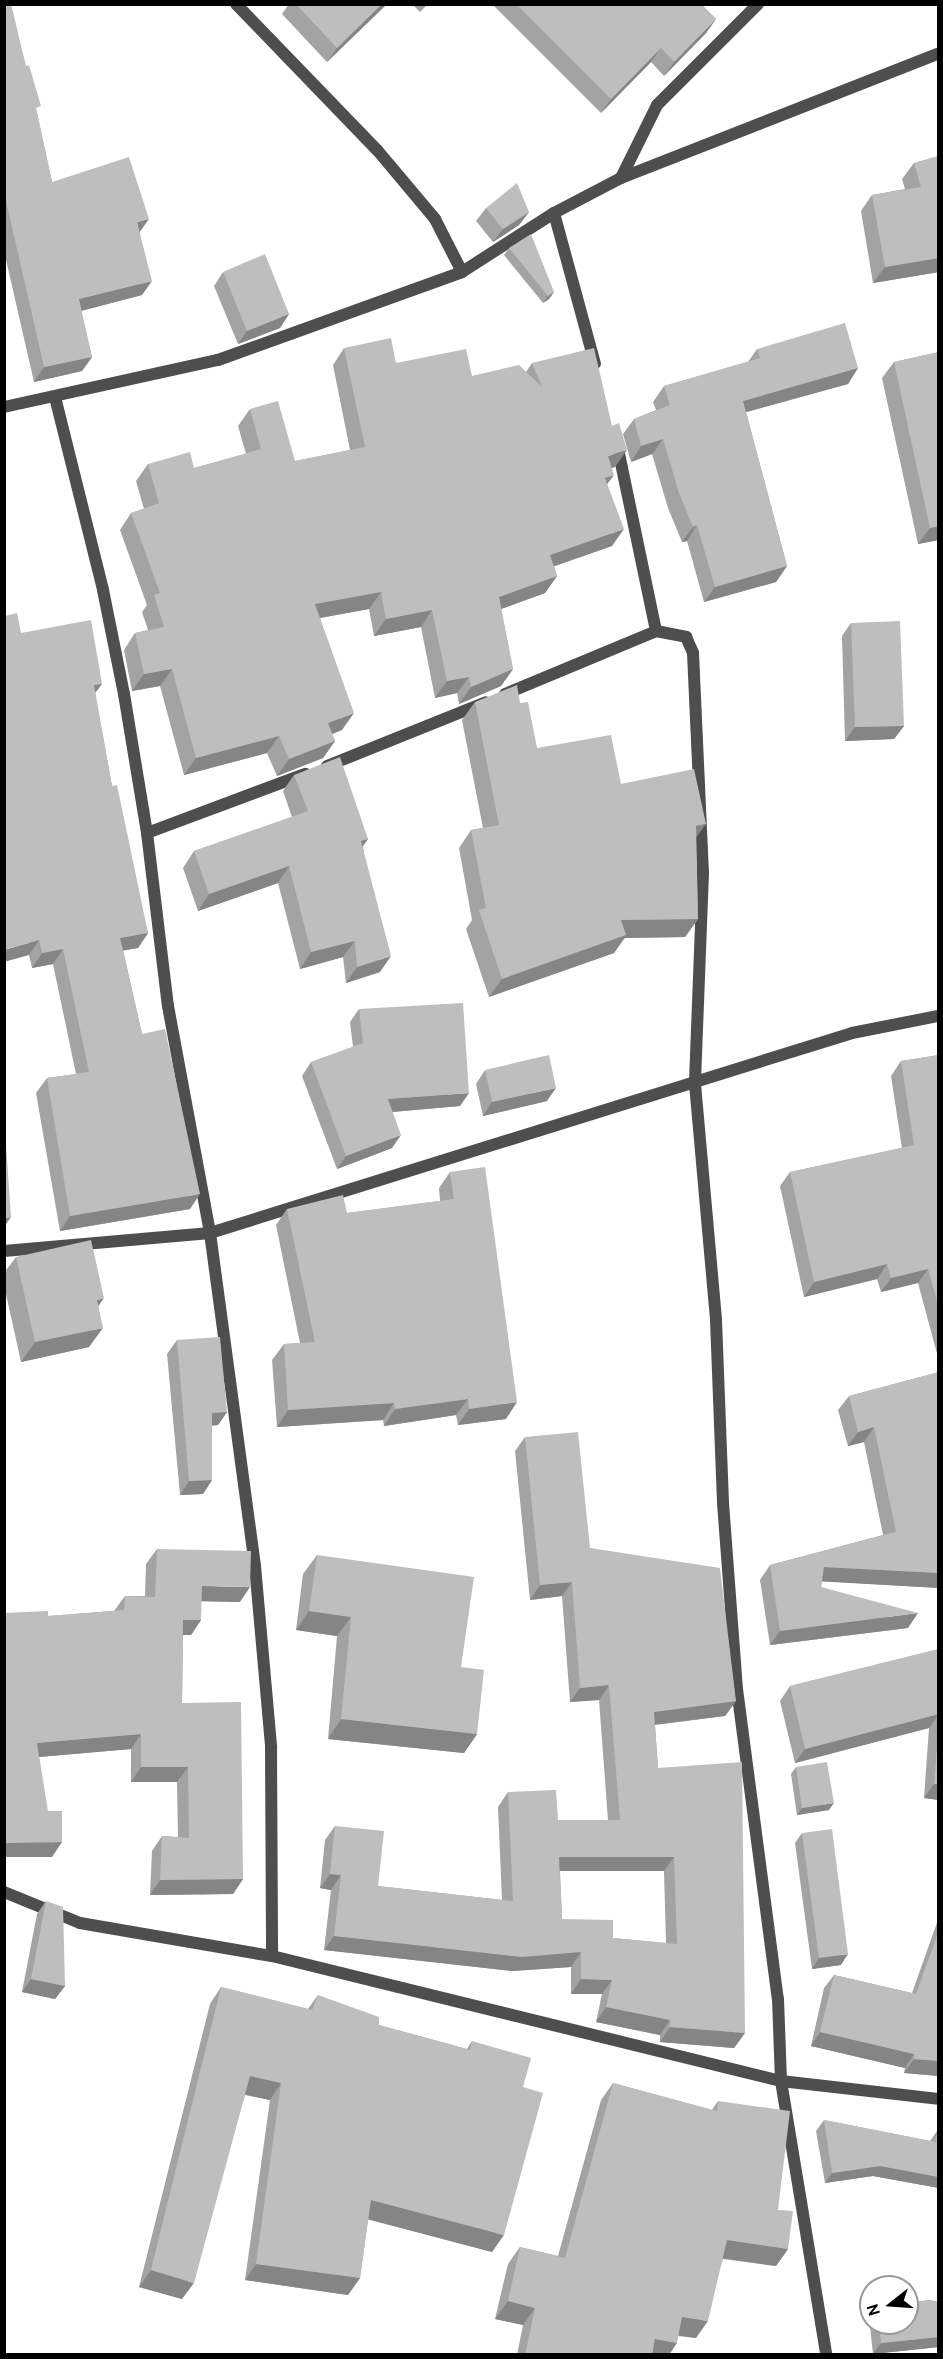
<!DOCTYPE html>
<html>
<head>
<meta charset="utf-8">
<style>
	body { margin:0 }
	#map { position:relative; width:943px; height:2359px; overflow:hidden; background:#fff; font-family:Cabin,sans-serif }
	div>[style] { position:absolute }
	[style*='--x'] { left:calc(var(--x)*1px); top:calc(var(--y)*1px); width:calc(var(--w)*1px); rotate:calc(var(--a)*1deg) }
	.street>* { height:12px; margin:-6px; padding:0 6px; transform-origin:6px; border-radius:6px; background:#4e4e4e }
	.wall>* { inset:0; background:#a3a3a3 }
	.shaded-wall>* { inset:0; background:#858585 }
	.building>* { inset:0; background:#bebebe }
	span { translate:-50% -50%; white-space:nowrap; text-align:center; line-height:1.15; -webkit-text-stroke:4.5px #fff; paint-order:stroke }
	.frame { position:absolute; inset:0; border:6px solid #000; pointer-events:none }
	.north { position:absolute; left:859px; top:2275px; width:60px; height:60px; box-sizing:border-box; background:#fff; border:2px solid #999; border-radius:50%; rotate:253deg; font-size:16px; font-weight:700; line-height:24px; text-align:center; color:#000 }
	.north::after { content:''; display:block; margin:auto; width:21px; height:27px; background:#000; clip-path:polygon(50% 0,100% 100%,50% 72%,0 100%) }
</style>
</head>
<body>
<div id="map">
	<div class="street">
		<i style="--x:236;--y:4;--w:204;--a:46"></i>
		<i style="--x:378;--y:151;--w:89;--a:50"></i>
		<i style="--x:435;--y:219;--w:59;--a:63"></i>
		<i style="--x:621;--y:178;--w:81;--a:-63.7"></i>
		<i style="--x:657;--y:105;--w:143;--a:-45"></i>
		<i style="--x:554;--y:213;--w:156;--a:74.8"></i>
		<i style="--x:55;--y:397;--w:199;--a:76"></i>
		<i style="--x:103;--y:590;--w:106;--a:78.6"></i>
		<i style="--x:124;--y:694;--w:141;--a:80.6"></i>
		<i style="--x:147;--y:833;--w:174;--a:83.1"></i>
		<i style="--x:168;--y:1006;--w:231;--a:79.5"></i>
		<i style="--x:210;--y:1233;--w:336;--a:82.3"></i>
		<i style="--x:255;--y:1566;--w:182;--a:84.9"></i>
		<i style="--x:271;--y:1747;--w:209;--a:89.7"></i>
		<i style="--x:4;--y:407;--w:219;--a:-12.4"></i>
		<i style="--x:218;--y:360;--w:259;--a:-19.8"></i>
		<i style="--x:462;--y:272;--w:109;--a:-32.7"></i>
		<i style="--x:554;--y:213;--w:76;--a:-27.6"></i>
		<i style="--x:621;--y:178;--w:340;--a:-21.4"></i>
		<i style="--x:617;--y:444;--w:191;--a:78.2"></i>
		<i style="--x:505;--y:694;--w:164;--a:-22.6"></i>
		<i style="--x:656;--y:631;--w:31;--a:11"></i>
		<i style="--x:686;--y:637;--w:17;--a:66"></i>
		<i style="--x:693;--y:653;--w:220;--a:87.4"></i>
		<i style="--x:703;--y:873;--w:211;--a:92.2"></i>
		<i style="--x:695;--y:1084;--w:237;--a:84.9"></i>
		<i style="--x:716;--y:1320;--w:183;--a:87.8"></i>
		<i style="--x:723;--y:1503;--w:187;--a:85.7"></i>
		<i style="--x:737;--y:1689;--w:313;--a:82.5"></i>
		<i style="--x:778;--y:1999;--w:82;--a:87.9"></i>
		<i style="--x:781;--y:2081;--w:277;--a:80.6"></i>
		<i style="--x:327;--y:766;--w:171;--a:-21.9"></i>
		<i style="--x:147;--y:833;--w:169;--a:-20.5"></i>
		<i style="--x:4;--y:1251;--w:207;--a:-5"></i>
		<i style="--x:210;--y:1233;--w:672;--a:-17.3"></i>
		<i style="--x:852;--y:1033;--w:88;--a:-11.2"></i>
		<i style="--x:4;--y:1892;--w:82;--a:22.2"></i>
		<i style="--x:80;--y:1923;--w:195;--a:9.8"></i>
		<i style="--x:272;--y:1956;--w:524;--a:13.8"></i>
		<i style="--x:781;--y:2081;--w:158;--a:6.5"></i>
	</div>
	<div class="wall">
		<i style="clip-path:polygon(4px 4px,37px 113px,52px 182px,140px 232px,142px 295px,81px 311px,92px 357px,82px 371px,34px 382px,4px 251px)"></i>
		<i style="clip-path:polygon(289px 4px,387px 4px,327px 62px,282px 14px)"></i>
		<i style="clip-path:polygon(412px 4px,428px 4px,420px 12px)"></i>
		<i style="clip-path:polygon(492px 4px,701px 4px,716px 19px,706px 33px,664px 76px,651px 62px,601px 113px)"></i>
		<i style="clip-path:polygon(939px 156px,939px 272px,873px 283px,861px 211px,872px 195px,905px 189px,902px 179px,914px 163px)"></i>
		<i style="clip-path:polygon(486px 208px,529px 212px,519px 225px,493px 242px,476px 221px)"></i>
		<i style="clip-path:polygon(509px 248px,554px 292px,549px 299px,543px 303px,504px 255px)"></i>
		<i style="clip-path:polygon(223px 272px,289px 314px,280px 328px,238px 344px,214px 286px)"></i>
		<i style="clip-path:polygon(344px 348px,396px 363px,472px 376px,526px 372px,532px 363px,615px 467px,612px 468px,607px 484px,612px 546px,554px 566px,557px 576px,545px 593px,501px 609px,513px 669px,501px 686px,459px 704px,457px 693px,435px 698px,421px 627px,374px 636px,369px 609px,320px 618px,342px 730px,332px 734px,335px 741px,323px 758px,277px 776px,267px 753px,184px 775px,160px 686px,132px 691px,124px 650px,135px 633px,148px 630px,142px 612px,147px 605px,120px 530px,131px 513px,144px 509px,136px 481px,148px 464px,194px 468px,246px 454px,238px 426px,250px 409px,295px 461px,350px 450px,333px 365px)"></i>
		<i style="clip-path:polygon(757px 349px,858px 368px,848px 384px,746px 412px,787px 566px,776px 582px,704px 602px,687px 541px,682px 542px,668px 508px,652px 454px,631px 462px,623px 434px,634px 419px,656px 410px,653px 402px,664px 386px,748px 362px)"></i>
		<i style="clip-path:polygon(939px 352px,939px 540px,918px 544px,882px 378px,894px 362px)"></i>
		<i style="clip-path:polygon(851px 623px,904px 726px,894px 739px,845px 741px,842px 636px)"></i>
		<i style="clip-path:polygon(21px 633px,102px 684px,95px 693px,112px 786px,148px 933px,138px 948px,123px 950px,142px 1034px,190px 1209px,60px 1231px,36px 1093px,47px 1078px,76px 1074px,53px 964px,32px 968px,29px 955px)"></i>
		<i style="clip-path:polygon(475px 702px,520px 703px,537px 748px,621px 784px,696px 838px,698px 919px,685px 937px,625px 938px,614px 953px,489px 997px,466px 929px,472px 920px,459px 848px,471px 830px,483px 828px,462px 720px)"></i>
		<i style="clip-path:polygon(294px 775px,368px 839px,363px 846px,380px 972px,346px 983px,343px 957px,300px 969px,278px 883px,198px 911px,183px 868px,194px 851px,292px 817px,283px 791px)"></i>
		<i style="clip-path:polygon(359px 1009px,460px 1106px,393px 1112px,392px 1148px,337px 1169px,302px 1076px,311px 1062px,353px 1047px,350px 1022px)"></i>
		<i style="clip-path:polygon(939px 1055px,939px 1361px,918px 1283px,881px 1292px,877px 1279px,804px 1297px,780px 1186px,790px 1172px,902px 1148px,891px 1076px,901px 1061px)"></i>
		<i style="clip-path:polygon(485px 1070px,547px 1101px,483px 1116px,476px 1084px)"></i>
		<i style="clip-path:polygon(450px 1172px,506px 1419px,458px 1425px,456px 1415px,384px 1426px,383px 1420px,277px 1427px,272px 1360px,284px 1344px,300px 1343px,276px 1225px,287px 1209px,347px 1213px,440px 1201px,439px 1188px)"></i>
		<i style="clip-path:polygon(16px 1257px,98px 1307px,89px 1347px,21px 1362px,4px 1285px,4px 1273px)"></i>
		<i style="clip-path:polygon(177px 1340px,227px 1412px,218px 1425px,212px 1426px,212px 1480px,203px 1494px,180px 1495px,167px 1354px)"></i>
		<i style="clip-path:polygon(939px 1372px,939px 1588px,822px 1581px,821px 1587px,908px 1628px,770px 1645px,760px 1580px,770px 1565px,883px 1535px,864px 1442px,848px 1446px,838px 1410px,849px 1396px)"></i>
		<i style="clip-path:polygon(evenodd,525px 1437px,590px 1548px,736px 1701px,725px 1716px,655px 1725px,658px 1768px,745px 2033px,734px 2048px,660px 2042px,660px 2035px,596px 2022px,602px 1994px,571px 1994px,571px 1967px,512px 1971px,324px 1950px,331px 1890px,320px 1888px,325px 1840px,335px 1826px,378px 1886px,502px 1900px,498px 1807px,508px 1792px,558px 1820px,608px 1820px,599px 1700px,570px 1702px,562px 1596px,530px 1600px,515px 1451px,525px 1437px,560px 1871px,664px 1871px,666px 1943px,613px 1938px,562px 1919px,560px 1871px)"></i>
		<i style="clip-path:polygon(157px 1549px,240px 1602px,201px 1601px,201px 1620px,191px 1635px,183px 1635px,182px 1703px,243px 1879px,233px 1894px,150px 1895px,152px 1851px,162px 1836px,178px 1837px,177px 1782px,131px 1782px,131px 1749px,39px 1757px,52px 1857px,4px 1857px,4px 1613px,48px 1616px,114px 1611px,125px 1596px,145px 1596px,146px 1564px)"></i>
		<i style="clip-path:polygon(317px 1555px,461px 1667px,477px 1734px,464px 1753px,328px 1739px,337px 1636px,296px 1630px,303px 1574px)"></i>
		<i style="clip-path:polygon(939px 1649px,939px 1800px,924px 1798px,929px 1728px,795px 1763px,780px 1701px,790px 1686px)"></i>
		<i style="clip-path:polygon(796px 1767px,829px 1810px,797px 1815px,791px 1774px)"></i>
		<i style="clip-path:polygon(802px 1833px,841px 1965px,812px 1969px,795px 1843px)"></i>
		<i style="clip-path:polygon(46px 1901px,65px 1986px,55px 1999px,22px 1992px,37px 1914px)"></i>
		<i style="clip-path:polygon(939px 1917px,939px 2076px,904px 2073px,905px 2068px,811px 2046px,824px 1988px,834px 1975px,912px 1993px)"></i>
		<i style="clip-path:polygon(221px 1987px,308px 2009px,318px 1995px,379px 2025px,467px 2049px,472px 2041px,523px 2087px,492px 2252px,368px 2219px,360px 2278px,348px 2295px,245px 2280px,270px 2100px,245px 2095px,182px 2299px,139px 2287px,210px 2004px)"></i>
		<i style="clip-path:polygon(613px 2083px,712px 2110px,718px 2101px,778px 2210px,788px 2249px,776px 2266px,723px 2259px,696px 2338px,678px 2336px,669px 2355px,517px 2355px,523px 2325px,495px 2319px,508px 2264px,520px 2247px,558px 2256px,601px 2100px)"></i>
		<i style="clip-path:polygon(824px 2120px,930px 2141px,937px 2131px,939px 2131px,939px 2188px,873px 2176px,825px 2183px,816px 2131px)"></i>
		<i style="clip-path:polygon(930px 2300px,939px 2302px,939px 2347px,873px 2354px,869px 2317px,871px 2315px,871px 2323px,907px 2323px,907px 2303px)"></i>
	</div>
	<div class="shaded-wall">
		<i style="clip-path:polygon(382px 4px,387px 4px,327px 62px,337px 48px)"></i>
		<i style="clip-path:polygon(716px 19px,706px 33px,664px 76px,674px 62px)"></i>
		<i style="clip-path:polygon(661px 48px,651px 62px,601px 113px,611px 99px)"></i>
		<i style="clip-path:polygon(529px 212px,519px 225px,493px 242px,503px 229px)"></i>
		<i style="clip-path:polygon(149px 219px,139px 233px,137px 222px)"></i>
		<i style="clip-path:polygon(939px 258px,939px 272px,873px 283px,885px 267px)"></i>
		<i style="clip-path:polygon(152px 281px,142px 295px,69px 314px,79px 299px)"></i>
		<i style="clip-path:polygon(554px 292px,549px 299px,543px 303px,548px 296px)"></i>
		<i style="clip-path:polygon(289px 314px,280px 328px,238px 344px,247px 331px)"></i>
		<i style="clip-path:polygon(92px 357px,82px 371px,34px 382px,44px 367px)"></i>
		<i style="clip-path:polygon(858px 368px,848px 384px,732px 416px,743px 401px)"></i>
		<i style="clip-path:polygon(663px 439px,652px 454px,631px 462px,641px 446px)"></i>
		<i style="clip-path:polygon(627px 450px,615px 467px,597px 473px,608px 456px)"></i>
		<i style="clip-path:polygon(614px 475px,602px 491px,605px 478px)"></i>
		<i style="clip-path:polygon(697px 525px,687px 541px,682px 542px,693px 527px)"></i>
		<i style="clip-path:polygon(939px 526px,939px 540px,918px 544px,930px 528px)"></i>
		<i style="clip-path:polygon(624px 529px,612px 546px,538px 572px,550px 555px)"></i>
		<i style="clip-path:polygon(787px 566px,776px 582px,704px 602px,715px 587px)"></i>
		<i style="clip-path:polygon(557px 576px,545px 593px,487px 614px,499px 597px)"></i>
		<i style="clip-path:polygon(381px 592px,369px 609px,303px 621px,315px 604px)"></i>
		<i style="clip-path:polygon(432px 610px,421px 627px,374px 636px,386px 619px)"></i>
		<i style="clip-path:polygon(172px 669px,160px 686px,132px 691px,144px 674px)"></i>
		<i style="clip-path:polygon(513px 669px,501px 686px,459px 704px,471px 687px)"></i>
		<i style="clip-path:polygon(469px 677px,457px 693px,435px 698px,447px 681px)"></i>
		<i style="clip-path:polygon(102px 684px,91px 698px,94px 685px)"></i>
		<i style="clip-path:polygon(354px 713px,342px 730px,317px 740px,328px 723px)"></i>
		<i style="clip-path:polygon(904px 726px,894px 739px,845px 741px,855px 727px)"></i>
		<i style="clip-path:polygon(279px 736px,267px 753px,184px 775px,196px 758px)"></i>
		<i style="clip-path:polygon(335px 741px,323px 758px,277px 776px,289px 759px)"></i>
		<i style="clip-path:polygon(706px 824px,693px 842px,696px 826px)"></i>
		<i style="clip-path:polygon(368px 839px,356px 855px,361px 841px)"></i>
		<i style="clip-path:polygon(289px 866px,278px 883px,198px 911px,209px 894px)"></i>
		<i style="clip-path:polygon(698px 919px,685px 937px,624px 938px,614px 953px,489px 997px,502px 979px,621px 920px)"></i>
		<i style="clip-path:polygon(148px 933px,138px 948px,110px 953px,120px 938px)"></i>
		<i style="clip-path:polygon(39px 940px,29px 955px,4px 962px,4px 950px)"></i>
		<i style="clip-path:polygon(355px 941px,343px 957px,300px 969px,311px 952px)"></i>
		<i style="clip-path:polygon(63px 949px,53px 964px,32px 968px,42px 953px)"></i>
		<i style="clip-path:polygon(391px 956px,380px 972px,346px 983px,357px 967px)"></i>
		<i style="clip-path:polygon(556px 1088px,547px 1101px,483px 1116px,492px 1102px)"></i>
		<i style="clip-path:polygon(469px 1093px,460px 1106px,379px 1113px,388px 1099px)"></i>
		<i style="clip-path:polygon(401px 1135px,392px 1148px,337px 1169px,346px 1156px)"></i>
		<i style="clip-path:polygon(200px 1194px,190px 1209px,60px 1231px,70px 1216px)"></i>
		<i style="clip-path:polygon(11px 1217px,4px 1227px,4px 1218px)"></i>
		<i style="clip-path:polygon(887px 1264px,877px 1279px,804px 1297px,814px 1282px)"></i>
		<i style="clip-path:polygon(928px 1269px,918px 1283px,881px 1292px,891px 1278px)"></i>
		<i style="clip-path:polygon(104px 1298px,90px 1318px,97px 1300px)"></i>
		<i style="clip-path:polygon(103px 1328px,89px 1347px,21px 1362px,35px 1342px)"></i>
		<i style="clip-path:polygon(468px 1399px,456px 1415px,384px 1426px,395px 1409px)"></i>
		<i style="clip-path:polygon(517px 1402px,506px 1419px,458px 1425px,469px 1409px)"></i>
		<i style="clip-path:polygon(394px 1403px,383px 1420px,277px 1427px,288px 1410px)"></i>
		<i style="clip-path:polygon(227px 1412px,218px 1425px,202px 1426px,212px 1413px)"></i>
		<i style="clip-path:polygon(874px 1427px,864px 1442px,848px 1446px,858px 1432px)"></i>
		<i style="clip-path:polygon(212px 1480px,203px 1494px,180px 1495px,189px 1481px)"></i>
		<i style="clip-path:polygon(824px 1567px,939px 1573px,939px 1588px,814px 1581px)"></i>
		<i style="clip-path:polygon(572px 1582px,562px 1596px,530px 1600px,540px 1585px)"></i>
		<i style="clip-path:polygon(202px 1586px,250px 1587px,240px 1602px,191px 1601px)"></i>
		<i style="clip-path:polygon(309px 1611px,351px 1617px,337px 1636px,296px 1630px)"></i>
		<i style="clip-path:polygon(918px 1613px,908px 1628px,770px 1645px,780px 1631px)"></i>
		<i style="clip-path:polygon(183px 1620px,201px 1620px,191px 1635px,172px 1635px)"></i>
		<i style="clip-path:polygon(609px 1685px,599px 1700px,570px 1702px,580px 1688px)"></i>
		<i style="clip-path:polygon(736px 1701px,725px 1716px,643px 1726px,654px 1712px)"></i>
		<i style="clip-path:polygon(939px 1714px,929px 1728px,795px 1763px,805px 1749px)"></i>
		<i style="clip-path:polygon(341px 1719px,477px 1734px,464px 1753px,328px 1739px)"></i>
		<i style="clip-path:polygon(141px 1734px,131px 1749px,27px 1758px,37px 1743px)"></i>
		<i style="clip-path:polygon(141px 1767px,188px 1767px,177px 1782px,131px 1782px)"></i>
		<i style="clip-path:polygon(934px 1784px,939px 1784px,939px 1800px,924px 1798px)"></i>
		<i style="clip-path:polygon(834px 1803px,829px 1810px,797px 1815px,802px 1808px)"></i>
		<i style="clip-path:polygon(62px 1842px,52px 1857px,4px 1857px,4px 1843px)"></i>
		<i style="clip-path:polygon(559px 1857px,674px 1857px,664px 1871px,549px 1871px)"></i>
		<i style="clip-path:polygon(330px 1874px,341px 1875px,331px 1890px,320px 1888px)"></i>
		<i style="clip-path:polygon(243px 1879px,233px 1894px,150px 1895px,160px 1880px)"></i>
		<i style="clip-path:polygon(334px 1936px,581px 1952px,571px 1967px,512px 1971px,324px 1950px)"></i>
		<i style="clip-path:polygon(848px 1954px,841px 1965px,812px 1969px,819px 1958px)"></i>
		<i style="clip-path:polygon(31px 1979px,65px 1986px,55px 1999px,22px 1992px)"></i>
		<i style="clip-path:polygon(581px 1979px,612px 1980px,602px 1994px,571px 1994px)"></i>
		<i style="clip-path:polygon(606px 2007px,670px 2020px,660px 2035px,596px 2022px)"></i>
		<i style="clip-path:polygon(670px 2027px,745px 2033px,734px 2048px,660px 2042px)"></i>
		<i style="clip-path:polygon(820px 2032px,914px 2054px,905px 2068px,811px 2046px)"></i>
		<i style="clip-path:polygon(914px 2059px,939px 2061px,939px 2076px,904px 2073px)"></i>
		<i style="clip-path:polygon(250px 2076px,281px 2083px,270px 2100px,238px 2093px)"></i>
		<i style="clip-path:polygon(880px 2166px,939px 2177px,939px 2188px,873px 2176px,825px 2183px,832px 2173px)"></i>
		<i style="clip-path:polygon(371px 2200px,504px 2235px,492px 2252px,359px 2217px)"></i>
		<i style="clip-path:polygon(727px 2240px,788px 2249px,776px 2266px,715px 2257px)"></i>
		<i style="clip-path:polygon(256px 2264px,360px 2278px,348px 2295px,245px 2280px)"></i>
		<i style="clip-path:polygon(151px 2270px,194px 2283px,182px 2299px,139px 2287px)"></i>
		<i style="clip-path:polygon(508px 2301px,535px 2308px,523px 2325px,495px 2319px)"></i>
		<i style="clip-path:polygon(682px 2317px,708px 2321px,696px 2338px,669px 2334px)"></i>
		<i style="clip-path:polygon(939px 2337px,939px 2347px,873px 2354px,881px 2343px)"></i>
		<i style="clip-path:polygon(655px 2339px,677px 2343px,669px 2355px,644px 2355px)"></i>
	</div>
	<div class="building">
		<i style="clip-path:polygon(4px 4px,11px 4px,26px 66px,29px 65px,41px 106px,36px 108px,52px 182px,129px 157px,149px 219px,137px 222px,152px 281px,79px 299px,92px 357px,44px 367px,4px 192px)"></i>
		<i style="clip-path:polygon(296px 4px,382px 4px,337px 48px)"></i>
		<i style="clip-path:polygon(516px 4px,701px 4px,716px 19px,674px 62px,661px 48px,611px 99px)"></i>
		<i style="clip-path:polygon(939px 156px,939px 258px,885px 267px,872px 195px,921px 187px,914px 163px)"></i>
		<i style="clip-path:polygon(517px 183px,529px 212px,503px 229px,486px 208px)"></i>
		<i style="clip-path:polygon(531px 234px,554px 292px,548px 296px,509px 248px)"></i>
		<i style="clip-path:polygon(265px 254px,289px 314px,247px 331px,223px 272px)"></i>
		<i style="clip-path:polygon(845px 323px,858px 368px,743px 401px,787px 566px,715px 587px,697px 525px,693px 527px,679px 493px,663px 439px,641px 446px,634px 419px,670px 405px,664px 386px,760px 358px,757px 349px)"></i>
		<i style="clip-path:polygon(391px 338px,396px 363px,466px 349px,472px 376px,519px 365px,542px 387px,532px 363px,594px 348px,612px 426px,619px 423px,627px 450px,608px 456px,614px 475px,605px 478px,624px 529px,550px 555px,557px 576px,499px 597px,513px 669px,471px 687px,469px 677px,447px 681px,432px 610px,386px 619px,381px 592px,315px 604px,354px 713px,328px 723px,335px 741px,289px 759px,279px 736px,196px 758px,172px 669px,144px 674px,135px 633px,164px 627px,154px 595px,160px 593px,131px 513px,159px 503px,148px 464px,190px 452px,194px 468px,261px 449px,250px 409px,278px 401px,295px 461px,365px 447px,344px 348px)"></i>
		<i style="clip-path:polygon(939px 352px,939px 526px,930px 528px,894px 362px)"></i>
		<i style="clip-path:polygon(17px 613px,21px 633px,91px 620px,102px 684px,94px 685px,112px 786px,117px 785px,148px 933px,120px 938px,142px 1034px,165px 1029px,200px 1194px,70px 1216px,47px 1078px,89px 1072px,63px 949px,42px 953px,39px 940px,4px 950px,4px 616px)"></i>
		<i style="clip-path:polygon(900px 621px,904px 726px,855px 727px,851px 623px)"></i>
		<i style="clip-path:polygon(517px 685px,520px 703px,528px 702px,537px 748px,611px 735px,621px 784px,694px 769px,706px 824px,696px 826px,698px 919px,621px 920px,626px 935px,502px 979px,479px 910px,486px 908px,471px 830px,499px 825px,475px 702px)"></i>
		<i style="clip-path:polygon(340px 757px,368px 839px,361px 841px,391px 956px,357px 967px,355px 941px,311px 952px,289px 866px,209px 894px,194px 851px,308px 811px,294px 775px)"></i>
		<i style="clip-path:polygon(463px 1003px,469px 1093px,388px 1099px,401px 1135px,346px 1156px,311px 1062px,363px 1043px,359px 1009px)"></i>
		<i style="clip-path:polygon(549px 1055px,556px 1088px,492px 1102px,485px 1070px)"></i>
		<i style="clip-path:polygon(939px 1055px,939px 1308px,928px 1269px,891px 1278px,887px 1264px,814px 1282px,790px 1172px,914px 1145px,901px 1061px)"></i>
		<i style="clip-path:polygon(4px 1116px,11px 1217px,4px 1218px)"></i>
		<i style="clip-path:polygon(485px 1167px,517px 1402px,469px 1409px,468px 1399px,395px 1409px,394px 1403px,288px 1410px,284px 1344px,315px 1342px,287px 1209px,343px 1195px,347px 1213px,454px 1199px,450px 1172px)"></i>
		<i style="clip-path:polygon(91px 1240px,104px 1298px,97px 1300px,103px 1328px,35px 1342px,16px 1257px)"></i>
		<i style="clip-path:polygon(220px 1337px,227px 1412px,212px 1413px,212px 1480px,189px 1481px,177px 1340px)"></i>
		<i style="clip-path:polygon(939px 1372px,939px 1573px,824px 1567px,821px 1587px,918px 1613px,780px 1631px,770px 1565px,896px 1532px,874px 1427px,858px 1432px,849px 1396px)"></i>
		<i style="clip-path:polygon(evenodd,578px 1432px,590px 1548px,720px 1568px,736px 1701px,654px 1712px,658px 1768px,742px 1762px,745px 2033px,670px 2027px,670px 2020px,606px 2007px,612px 1980px,581px 1979px,581px 1952px,522px 1957px,334px 1936px,341px 1875px,330px 1874px,335px 1826px,384px 1831px,378px 1886px,513px 1901px,508px 1792px,556px 1790px,558px 1820px,620px 1820px,609px 1685px,580px 1688px,572px 1582px,540px 1585px,525px 1437px,578px 1432px,559px 1857px,674px 1857px,677px 1944px,613px 1938px,613px 1920px,562px 1919px,559px 1857px)"></i>
		<i style="clip-path:polygon(157px 1549px,251px 1551px,250px 1587px,202px 1586px,201px 1620px,183px 1620px,182px 1703px,241px 1702px,243px 1879px,160px 1880px,162px 1836px,189px 1838px,188px 1767px,141px 1767px,141px 1734px,37px 1743px,48px 1811px,62px 1811px,62px 1842px,4px 1843px,4px 1613px,48px 1611px,48px 1616px,124px 1610px,125px 1596px,155px 1597px)"></i>
		<i style="clip-path:polygon(317px 1555px,474px 1577px,461px 1667px,484px 1670px,477px 1734px,341px 1719px,351px 1617px,309px 1611px)"></i>
		<i style="clip-path:polygon(939px 1649px,939px 1714px,805px 1749px,790px 1686px)"></i>
		<i style="clip-path:polygon(939px 1725px,939px 1784px,934px 1784px)"></i>
		<i style="clip-path:polygon(827px 1762px,834px 1803px,802px 1808px,796px 1767px)"></i>
		<i style="clip-path:polygon(832px 1829px,848px 1954px,819px 1958px,802px 1833px)"></i>
		<i style="clip-path:polygon(46px 1901px,63px 1907px,65px 1986px,31px 1979px)"></i>
		<i style="clip-path:polygon(939px 1930px,939px 2061px,914px 2059px,914px 2054px,820px 2032px,834px 1975px,916px 1994px)"></i>
		<i style="clip-path:polygon(221px 1987px,312px 2010px,318px 1995px,379px 2017px,379px 2025px,470px 2050px,472px 2041px,531px 2058px,523px 2087px,543px 2093px,504px 2235px,371px 2200px,360px 2278px,256px 2264px,281px 2083px,250px 2076px,194px 2283px,151px 2270px)"></i>
		<i style="clip-path:polygon(613px 2083px,717px 2111px,718px 2101px,790px 2111px,778px 2210px,793px 2211px,788px 2249px,727px 2240px,708px 2321px,682px 2317px,677px 2343px,655px 2339px,652px 2355px,525px 2355px,535px 2308px,508px 2301px,520px 2247px,565px 2258px)"></i>
		<i style="clip-path:polygon(824px 2120px,936px 2142px,937px 2131px,939px 2131px,939px 2177px,880px 2166px,832px 2173px)"></i>
		<i style="clip-path:polygon(930px 2300px,939px 2302px,939px 2337px,881px 2343px,879px 2323px,907px 2323px,907px 2303px)"></i>
	</div>
	<div class="frame"></div>
	<div class="north">N</div>
</div>
</body>
</html>
